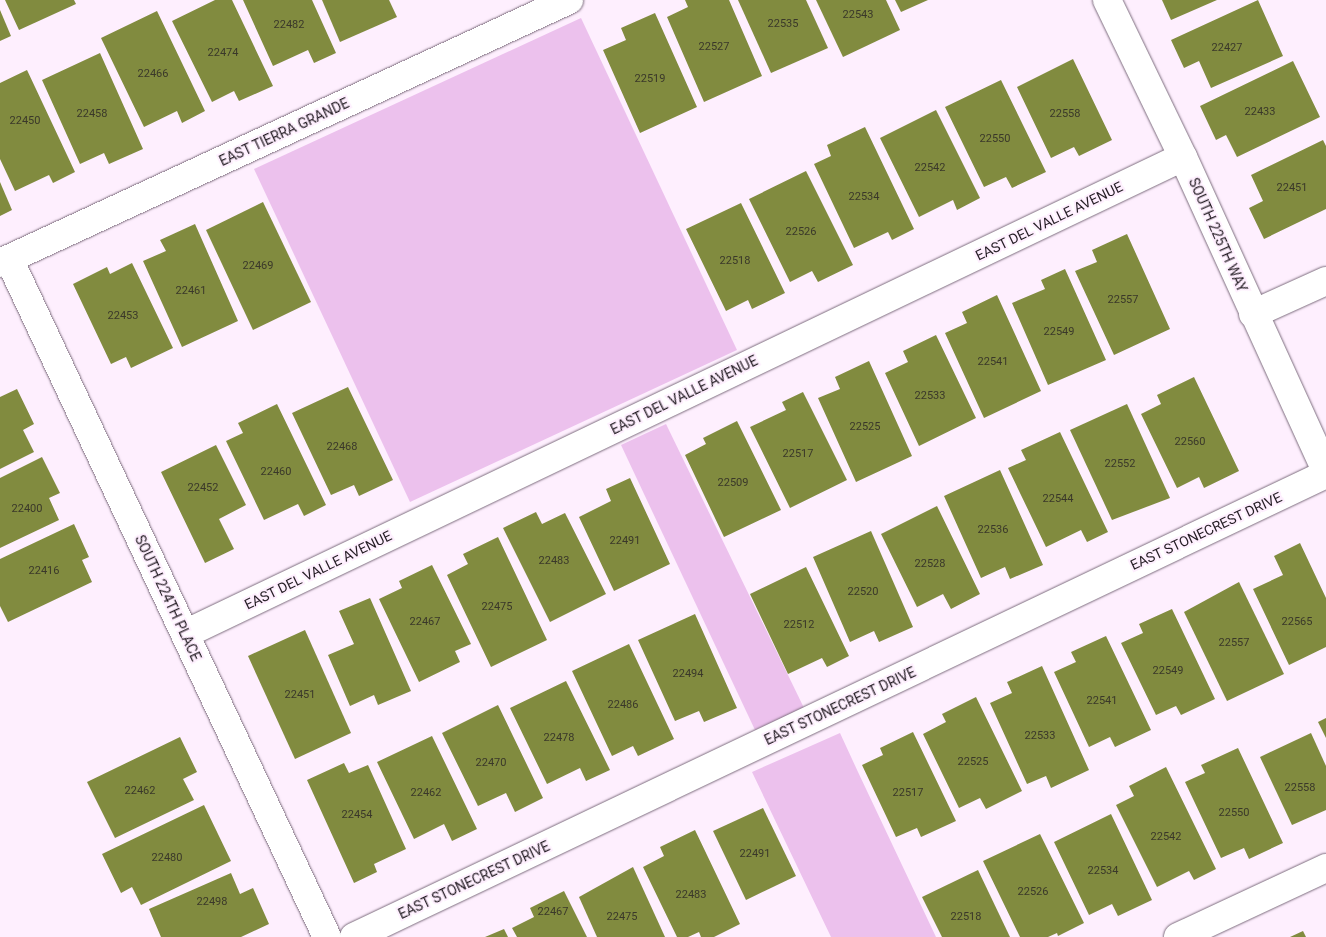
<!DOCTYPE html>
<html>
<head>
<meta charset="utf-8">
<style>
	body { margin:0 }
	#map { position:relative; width:1326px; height:937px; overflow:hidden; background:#feeffe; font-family:Roboto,sans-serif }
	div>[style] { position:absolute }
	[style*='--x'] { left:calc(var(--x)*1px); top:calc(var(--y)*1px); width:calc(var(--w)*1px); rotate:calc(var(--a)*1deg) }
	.green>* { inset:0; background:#ecc1ed }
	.building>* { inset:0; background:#818b3f }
	.roads { filter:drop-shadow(0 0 1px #7d6d7e) drop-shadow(0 0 1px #7d6d7e) }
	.minor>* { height:28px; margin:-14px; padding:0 14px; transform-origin:14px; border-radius:14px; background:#fff }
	span { translate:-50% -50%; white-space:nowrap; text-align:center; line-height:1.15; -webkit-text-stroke:4px #feeffe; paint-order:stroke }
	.number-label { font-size:11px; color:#3a382a }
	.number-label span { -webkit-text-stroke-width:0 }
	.street-label { font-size:14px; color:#231c23 }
</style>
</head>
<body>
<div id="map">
	<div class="green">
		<i style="clip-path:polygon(581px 18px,737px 350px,410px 502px,254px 169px)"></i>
		<i style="clip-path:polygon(666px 424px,804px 708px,755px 730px,621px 445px)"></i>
		<i style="clip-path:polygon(840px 733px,858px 772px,936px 937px,831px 937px,752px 772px)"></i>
	</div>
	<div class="building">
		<i style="clip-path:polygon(5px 0,74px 0,76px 4px,19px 30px)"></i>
		<i style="clip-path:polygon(215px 0,232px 0,273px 86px,239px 101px,234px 91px,212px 102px,172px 21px)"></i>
		<i style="clip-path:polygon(243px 0,312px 0,336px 53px,314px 63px,308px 50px,273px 66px)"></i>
		<i style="clip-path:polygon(322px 0,389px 0,397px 17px,340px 42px)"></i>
		<i style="clip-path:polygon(685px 0,729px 0,762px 76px,704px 102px,667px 17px,688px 7px)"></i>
		<i style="clip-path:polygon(738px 0,806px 0,828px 48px,771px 73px)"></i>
		<i style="clip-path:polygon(816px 0,886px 0,900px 30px,843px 57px)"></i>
		<i style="clip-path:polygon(895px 0,928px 0,901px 12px)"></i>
		<i style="clip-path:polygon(1162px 0,1217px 0,1171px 20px)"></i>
		<i style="clip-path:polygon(1258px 0,1283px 56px,1211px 88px,1199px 61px,1184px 68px,1171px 40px)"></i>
		<i style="clip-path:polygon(0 10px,11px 36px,0 41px)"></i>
		<i style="clip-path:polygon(157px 11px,205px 111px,182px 123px,177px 111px,144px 127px,101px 38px)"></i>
		<i style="clip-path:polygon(655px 13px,697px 107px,640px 133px,603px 50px,626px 40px,621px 28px)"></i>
		<i style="clip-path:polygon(100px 53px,143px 149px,109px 164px,104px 153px,80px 164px,42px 80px)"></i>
		<i style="clip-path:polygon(1073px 59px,1112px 140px,1079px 156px,1074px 147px,1051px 158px,1017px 87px)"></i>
		<i style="clip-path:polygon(1293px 61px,1320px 117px,1237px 157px,1226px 135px,1216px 140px,1200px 106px)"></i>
		<i style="clip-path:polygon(27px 70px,75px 172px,53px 183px,49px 175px,15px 191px,0 159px,0 83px)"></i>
		<i style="clip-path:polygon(1001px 80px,1046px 172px,1012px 188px,1006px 177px,984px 187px,945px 107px)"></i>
		<i style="clip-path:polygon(936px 110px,980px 198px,957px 210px,953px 200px,919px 217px,880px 138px)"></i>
		<i style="clip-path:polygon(865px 127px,914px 229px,892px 240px,888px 232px,854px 248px,814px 164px,831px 156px,827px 145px)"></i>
		<i style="clip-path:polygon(1323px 140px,1326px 146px,1326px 209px,1264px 239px,1249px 208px,1263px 201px,1251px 175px)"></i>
		<i style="clip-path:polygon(806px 171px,853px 265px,818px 282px,812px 271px,790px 282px,749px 199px)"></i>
		<i style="clip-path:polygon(0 182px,12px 210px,0 216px)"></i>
		<i style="clip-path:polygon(263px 202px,311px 302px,253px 330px,206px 230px)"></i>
		<i style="clip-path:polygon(741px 203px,785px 293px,752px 309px,748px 300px,726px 311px,686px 229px)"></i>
		<i style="clip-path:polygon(195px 224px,238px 321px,182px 347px,143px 261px,166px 251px,160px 240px)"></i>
		<i style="clip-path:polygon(1127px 234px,1170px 329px,1114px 355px,1075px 271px,1097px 262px,1092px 250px)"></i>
		<i style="clip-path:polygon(132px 263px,173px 348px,131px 368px,126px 357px,111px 364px,73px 284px,107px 267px,110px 274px)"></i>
		<i style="clip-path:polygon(1065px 269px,1106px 360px,1048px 385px,1012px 303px,1045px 289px,1041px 280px)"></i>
		<i style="clip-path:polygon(997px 295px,1041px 391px,984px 418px,945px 333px,967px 323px,962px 312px)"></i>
		<i style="clip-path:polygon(936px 335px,976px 418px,919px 446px,885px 373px,908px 362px,903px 351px)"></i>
		<i style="clip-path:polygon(869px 361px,912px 456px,856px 482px,818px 398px,840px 389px,835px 377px)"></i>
		<i style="clip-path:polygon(1194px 377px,1239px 471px,1204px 488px,1199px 477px,1177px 488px,1141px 414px,1161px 404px,1157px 395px)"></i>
		<i style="clip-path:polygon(348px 387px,393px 480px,359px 496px,354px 485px,331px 495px,292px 413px)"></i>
		<i style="clip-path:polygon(17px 389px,34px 424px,23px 430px,34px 452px,0 469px,0 397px)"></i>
		<i style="clip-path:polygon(803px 392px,847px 480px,790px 508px,750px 427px,786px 410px,782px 402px)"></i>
		<i style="clip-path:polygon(277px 404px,326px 505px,304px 516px,298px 504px,264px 520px,226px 441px,243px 433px,238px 423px)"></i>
		<i style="clip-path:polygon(1127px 404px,1170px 498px,1112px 520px,1070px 430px)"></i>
		<i style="clip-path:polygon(737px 421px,781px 510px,724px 537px,685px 455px,706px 444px,703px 438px)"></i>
		<i style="clip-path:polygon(1060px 432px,1108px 532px,1087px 542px,1081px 530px,1046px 547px,1008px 468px,1026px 460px,1021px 450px)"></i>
		<i style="clip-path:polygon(216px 445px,246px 505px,219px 519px,234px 549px,205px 563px,161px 472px)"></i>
		<i style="clip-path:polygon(42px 457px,60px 493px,49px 498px,59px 520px,0 548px,0 478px)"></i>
		<i style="clip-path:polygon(1000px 470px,1043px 565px,1010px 579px,1005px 567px,981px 578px,944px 496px)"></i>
		<i style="clip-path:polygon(630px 478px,670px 564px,614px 591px,579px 517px,611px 501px,606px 489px)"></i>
		<i style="clip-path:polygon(937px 506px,980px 594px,951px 609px,943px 594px,917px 607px,881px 534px)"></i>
		<i style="clip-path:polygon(536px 512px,542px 524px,565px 513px,606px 594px,550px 622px,503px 528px)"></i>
		<i style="clip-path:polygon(74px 524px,89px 557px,82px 560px,92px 582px,8px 622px,0 606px,0 559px)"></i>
		<i style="clip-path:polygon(871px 531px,913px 627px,879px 642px,874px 631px,850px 642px,813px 557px)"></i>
		<i style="clip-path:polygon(498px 537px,547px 640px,491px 667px,447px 575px,468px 564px,463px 554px)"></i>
		<i style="clip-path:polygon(1300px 543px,1326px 598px,1326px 647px,1289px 665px,1253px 589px,1283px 575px,1274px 556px)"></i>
		<i style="clip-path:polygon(432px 565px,471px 644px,455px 651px,460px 662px,419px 682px,379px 599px,402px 588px,399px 581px)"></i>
		<i style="clip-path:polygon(806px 567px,849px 656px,827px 667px,822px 658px,788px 674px,750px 594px)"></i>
		<i style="clip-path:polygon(1239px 582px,1284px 674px,1227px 701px,1184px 612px)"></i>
		<i style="clip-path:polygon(370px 598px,411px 691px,378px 705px,374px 695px,350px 706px,328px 655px,354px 644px,339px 611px)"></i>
		<i style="clip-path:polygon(1172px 609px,1215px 699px,1181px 715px,1176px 706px,1156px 715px,1121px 643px,1143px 633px,1139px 624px)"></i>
		<i style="clip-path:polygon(695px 614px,737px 708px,704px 722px,699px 711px,675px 721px,638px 640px)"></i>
		<i style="clip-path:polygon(305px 630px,351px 733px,295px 759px,248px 656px)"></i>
		<i style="clip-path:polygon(1106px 636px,1151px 730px,1115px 747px,1110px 737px,1089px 747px,1054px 672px,1076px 662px,1071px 652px)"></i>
		<i style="clip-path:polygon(629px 644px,674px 739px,638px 756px,633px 746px,612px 756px,572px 671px)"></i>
		<i style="clip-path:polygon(1042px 666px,1089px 770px,1051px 788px,1046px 776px,1027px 784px,990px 703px,1012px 693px,1007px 682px)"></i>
		<i style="clip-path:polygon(566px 681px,610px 770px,586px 781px,580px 768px,547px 784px,510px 708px)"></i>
		<i style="clip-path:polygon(976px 697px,1022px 791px,986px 809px,980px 798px,959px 808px,923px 734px,946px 722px,942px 714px)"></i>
		<i style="clip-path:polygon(498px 705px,543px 798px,515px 812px,506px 793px,478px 806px,442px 733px)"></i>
		<i style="clip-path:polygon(1326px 718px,1326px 738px,1318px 722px)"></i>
		<i style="clip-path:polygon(913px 732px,956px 821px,921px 837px,917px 828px,896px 837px,862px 765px,883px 755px,880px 748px)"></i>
		<i style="clip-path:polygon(1311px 733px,1326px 766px,1326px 810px,1292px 825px,1260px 757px)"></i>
		<i style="clip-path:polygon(432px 736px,477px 829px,452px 841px,444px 824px,414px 839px,377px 762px)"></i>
		<i style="clip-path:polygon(180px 737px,197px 772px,183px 779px,194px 800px,115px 838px,87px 782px)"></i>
		<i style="clip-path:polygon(1238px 748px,1283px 843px,1249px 859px,1244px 848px,1221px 858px,1185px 782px,1205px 773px,1201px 765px)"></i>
		<i style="clip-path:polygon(344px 763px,349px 773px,368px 765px,406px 849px,374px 864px,377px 872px,354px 883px,307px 780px)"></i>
		<i style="clip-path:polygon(1166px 767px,1216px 869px,1194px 880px,1189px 871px,1157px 887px,1116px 805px,1134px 796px,1129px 786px)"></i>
		<i style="clip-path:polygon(204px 805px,231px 861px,141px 905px,132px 887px,121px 893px,102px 854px)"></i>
		<i style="clip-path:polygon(763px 808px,796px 876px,746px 900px,713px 831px)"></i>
		<i style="clip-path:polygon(1111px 814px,1152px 900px,1118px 916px,1112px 904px,1089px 915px,1054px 842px)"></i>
		<i style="clip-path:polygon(695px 830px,740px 924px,714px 937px,701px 937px,699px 932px,688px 937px,677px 937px,643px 867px,664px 856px,660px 847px)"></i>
		<i style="clip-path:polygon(1040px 834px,1084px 923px,1058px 936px,1057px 933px,1048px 937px,1020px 937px,983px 861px)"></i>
		<i style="clip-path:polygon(633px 867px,665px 937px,597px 937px,579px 897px)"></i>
		<i style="clip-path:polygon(978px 870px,1010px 937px,942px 937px,922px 897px)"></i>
		<i style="clip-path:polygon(231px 873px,240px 894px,253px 888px,269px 924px,241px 937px,161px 937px,149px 909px)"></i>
		<i style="clip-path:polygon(564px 891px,587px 937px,517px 937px,512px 928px,534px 917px,530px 908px)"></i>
		<i style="clip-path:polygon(504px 929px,508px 937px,485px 937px)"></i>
		<i style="clip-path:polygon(1303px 931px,1306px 937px,1290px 937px)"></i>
	</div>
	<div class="roads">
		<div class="minor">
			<i style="--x:1107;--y:0;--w:174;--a:64.2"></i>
			<i style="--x:1183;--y:157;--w:345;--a:65.5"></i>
			<i style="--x:9;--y:259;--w:749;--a:64.87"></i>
			<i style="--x:0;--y:263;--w:627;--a:-24.81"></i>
			<i style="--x:1253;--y:314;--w:80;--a:-24.3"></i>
			<i style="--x:185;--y:634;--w:1106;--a:-25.55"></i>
			<i style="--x:354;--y:937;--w:1077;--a:-25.47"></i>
			<i style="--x:1178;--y:937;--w:163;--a:-25"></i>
		</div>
	</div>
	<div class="number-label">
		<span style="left:858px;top:15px">22543</span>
		<span style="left:783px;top:24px">22535</span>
		<span style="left:289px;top:25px">22482</span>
		<span style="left:714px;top:47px">22527</span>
		<span style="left:1227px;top:48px">22427</span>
		<span style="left:223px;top:53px">22474</span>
		<span style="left:153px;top:74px">22466</span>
		<span style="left:650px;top:79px">22519</span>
		<span style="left:1260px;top:112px">22433</span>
		<span style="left:92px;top:114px">22458</span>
		<span style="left:1065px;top:114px">22558</span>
		<span style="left:25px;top:121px">22450</span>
		<span style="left:995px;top:139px">22550</span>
		<span style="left:930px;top:168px">22542</span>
		<span style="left:1292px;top:188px">22451</span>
		<span style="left:864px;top:197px">22534</span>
		<span style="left:801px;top:232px">22526</span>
		<span style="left:735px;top:261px">22518</span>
		<span style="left:258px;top:266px">22469</span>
		<span style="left:191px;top:291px">22461</span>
		<span style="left:1123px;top:300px">22557</span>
		<span style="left:123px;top:316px">22453</span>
		<span style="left:1059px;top:332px">22549</span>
		<span style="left:993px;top:362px">22541</span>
		<span style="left:930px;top:396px">22533</span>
		<span style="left:865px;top:427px">22525</span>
		<span style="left:1190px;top:442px">22560</span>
		<span style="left:342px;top:447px">22468</span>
		<span style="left:798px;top:454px">22517</span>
		<span style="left:1120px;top:464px">22552</span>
		<span style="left:276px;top:472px">22460</span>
		<span style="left:733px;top:483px">22509</span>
		<span style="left:203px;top:488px">22452</span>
		<span style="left:1058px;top:499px">22544</span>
		<span style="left:27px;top:509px">22400</span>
		<span style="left:993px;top:530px">22536</span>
		<span style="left:625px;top:541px">22491</span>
		<span style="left:554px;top:561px">22483</span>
		<span style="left:930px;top:564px">22528</span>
		<span style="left:44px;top:571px">22416</span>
		<span style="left:863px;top:592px">22520</span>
		<span style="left:497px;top:607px">22475</span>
		<span style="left:425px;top:622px">22467</span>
		<span style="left:1297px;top:622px">22565</span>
		<span style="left:799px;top:625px">22512</span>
		<span style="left:1234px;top:643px">22557</span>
		<span style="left:1168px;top:671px">22549</span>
		<span style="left:688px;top:674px">22494</span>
		<span style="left:300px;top:695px">22451</span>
		<span style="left:1102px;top:701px">22541</span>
		<span style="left:623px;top:705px">22486</span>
		<span style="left:1040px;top:736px">22533</span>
		<span style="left:559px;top:738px">22478</span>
		<span style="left:973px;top:762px">22525</span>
		<span style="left:491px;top:763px">22470</span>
		<span style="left:1300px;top:788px">22558</span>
		<span style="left:140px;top:791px">22462</span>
		<span style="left:426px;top:793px">22462</span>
		<span style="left:908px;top:793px">22517</span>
		<span style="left:1234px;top:813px">22550</span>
		<span style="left:357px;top:815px">22454</span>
		<span style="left:1166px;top:837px">22542</span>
		<span style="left:755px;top:854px">22491</span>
		<span style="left:167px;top:858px">22480</span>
		<span style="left:1103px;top:871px">22534</span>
		<span style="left:1033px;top:892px">22526</span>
		<span style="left:691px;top:895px">22483</span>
		<span style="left:212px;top:902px">22498</span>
		<span style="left:553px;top:912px">22467</span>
		<span style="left:622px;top:917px">22475</span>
		<span style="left:966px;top:917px">22518</span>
	</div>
	<div class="street-label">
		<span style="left:284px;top:132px;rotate:-25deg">EAST TIERRA GRANDE</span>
		<span style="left:1049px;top:221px;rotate:-26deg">EAST DEL VALLE AVENUE</span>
		<span style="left:1218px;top:235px;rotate:66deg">SOUTH 225TH WAY</span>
		<span style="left:684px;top:395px;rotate:-26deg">EAST DEL VALLE AVENUE</span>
		<span style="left:1206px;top:531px;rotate:-25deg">EAST STONECREST DRIVE</span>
		<span style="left:318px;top:570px;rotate:-26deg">EAST DEL VALLE AVENUE</span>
		<span style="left:168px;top:598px;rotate:65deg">SOUTH 224TH PLACE</span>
		<span style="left:840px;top:706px;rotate:-25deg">EAST STONECREST DRIVE</span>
		<span style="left:474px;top:880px;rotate:-25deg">EAST STONECREST DRIVE</span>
	</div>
</div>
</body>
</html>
